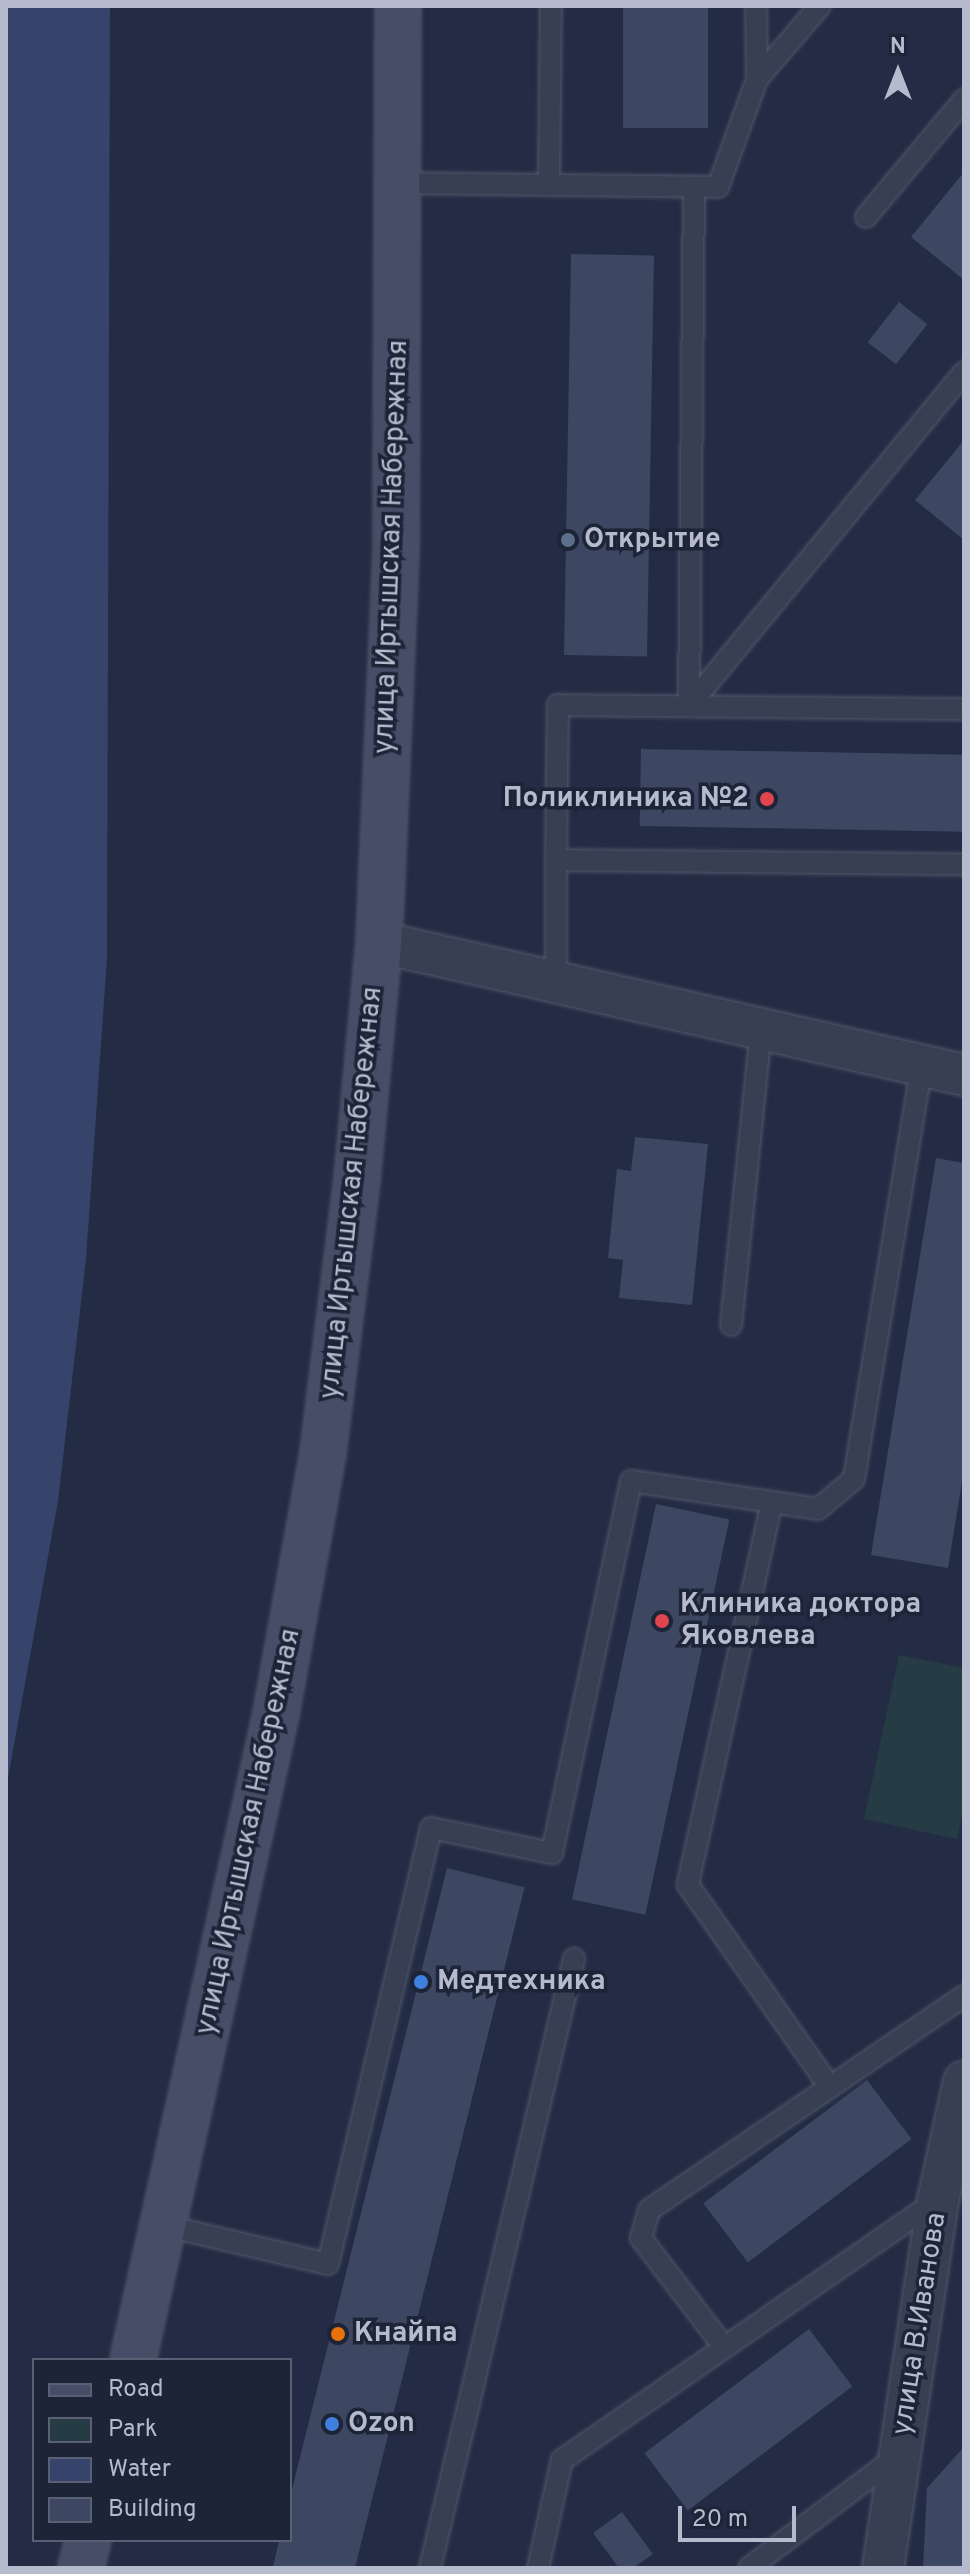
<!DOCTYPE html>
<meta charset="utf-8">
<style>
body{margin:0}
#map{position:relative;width:970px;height:2574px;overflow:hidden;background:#232c44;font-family:Overpass,sans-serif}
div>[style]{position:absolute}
.green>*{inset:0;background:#263c45}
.water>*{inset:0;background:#36446c}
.building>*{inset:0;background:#3d4761;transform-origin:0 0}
.roads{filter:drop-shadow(0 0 2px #50576a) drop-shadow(0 0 2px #50576a)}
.lane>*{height:20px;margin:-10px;padding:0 10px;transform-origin:10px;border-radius:10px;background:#383f53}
.street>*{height:40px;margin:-20px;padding:0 20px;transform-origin:20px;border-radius:20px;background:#383f53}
.secondary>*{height:44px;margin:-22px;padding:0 22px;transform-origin:22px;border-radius:22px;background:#464d66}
.dots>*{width:22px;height:22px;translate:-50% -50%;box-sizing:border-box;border:4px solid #1d2438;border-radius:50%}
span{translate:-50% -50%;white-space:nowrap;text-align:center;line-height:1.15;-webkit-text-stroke:7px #1d2438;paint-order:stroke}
.poi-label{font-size:28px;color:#b5bbcd;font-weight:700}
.left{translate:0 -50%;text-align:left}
.right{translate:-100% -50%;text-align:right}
.street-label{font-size:28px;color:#b5bbcd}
.frame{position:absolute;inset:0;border:8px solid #b5bbcd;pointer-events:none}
.legend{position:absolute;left:32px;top:2358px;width:260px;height:184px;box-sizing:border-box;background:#1d2438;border:2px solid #5a6074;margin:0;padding:10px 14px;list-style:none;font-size:24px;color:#b5bbcd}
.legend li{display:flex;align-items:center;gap:16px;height:40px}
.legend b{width:40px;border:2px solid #5a6074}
.north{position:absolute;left:858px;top:32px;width:80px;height:80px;-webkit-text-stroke:6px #1d2438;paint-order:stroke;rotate:0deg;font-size:22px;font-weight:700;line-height:32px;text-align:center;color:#b5bbcd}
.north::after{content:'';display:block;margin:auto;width:28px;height:36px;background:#b5bbcd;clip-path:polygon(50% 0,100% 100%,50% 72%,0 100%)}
.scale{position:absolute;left:678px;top:2506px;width:118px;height:36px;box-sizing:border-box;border:4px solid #b5bbcd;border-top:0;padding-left:10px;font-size:24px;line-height:28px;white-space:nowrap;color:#b5bbcd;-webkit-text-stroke:6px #1d2438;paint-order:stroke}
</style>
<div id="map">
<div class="green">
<div style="clip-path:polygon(899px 1655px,964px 1668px,964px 1804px,957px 1839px,864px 1819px)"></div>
</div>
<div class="water">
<div style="clip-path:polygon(6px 6px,110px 6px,107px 958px,86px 1259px,58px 1501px,6px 1789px)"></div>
</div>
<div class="building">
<div style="left:623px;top:6px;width:85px;height:122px"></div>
<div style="clip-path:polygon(964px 172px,964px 280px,911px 237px)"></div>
<div style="left:571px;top:254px;width:83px;height:401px;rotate:1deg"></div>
<div style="left:899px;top:302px;width:36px;height:51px;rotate:38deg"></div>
<div style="clip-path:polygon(964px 440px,964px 540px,915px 500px)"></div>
<div style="left:641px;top:749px;width:323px;height:77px;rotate:1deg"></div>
<div style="clip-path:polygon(635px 1137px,708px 1144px,692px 1305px,619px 1298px,623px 1260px,608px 1258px,617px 1169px,631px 1171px)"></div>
<div style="clip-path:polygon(936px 1158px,964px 1163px,964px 1469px,948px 1568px,871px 1555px)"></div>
<div style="left:656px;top:1504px;width:75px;height:404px;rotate:12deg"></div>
<div style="left:447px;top:1868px;width:80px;height:719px;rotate:14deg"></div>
<div style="left:867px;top:2080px;width:74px;height:205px;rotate:53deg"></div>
<div style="left:809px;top:2329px;width:72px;height:206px;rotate:53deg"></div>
<div style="clip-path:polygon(964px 2447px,964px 2568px,923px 2568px,927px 2488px)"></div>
<div style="clip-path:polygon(622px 2512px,653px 2554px,633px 2568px,619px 2568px,593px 2533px)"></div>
</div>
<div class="roads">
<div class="lane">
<div style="left:756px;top:6px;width:73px;rotate:89.2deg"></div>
<div style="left:399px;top:183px;width:319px;rotate:0.7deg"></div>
<div style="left:718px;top:187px;width:115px;rotate:-70.1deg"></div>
<div style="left:757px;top:79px;width:96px;rotate:-49.2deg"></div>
<div style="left:549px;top:185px;width:179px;rotate:-89.4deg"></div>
<div style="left:866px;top:217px;width:153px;rotate:-50.1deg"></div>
<div style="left:689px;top:706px;width:519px;rotate:-89.45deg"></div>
<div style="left:689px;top:706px;width:433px;rotate:-50.5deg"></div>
<div style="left:556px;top:860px;width:155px;rotate:-89.3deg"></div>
<div style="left:558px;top:705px;width:406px;rotate:0.6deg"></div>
<div style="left:556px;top:982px;width:122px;rotate:-90deg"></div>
<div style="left:556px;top:860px;width:408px;rotate:0.6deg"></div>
<div style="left:731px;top:1325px;width:298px;rotate:-84.2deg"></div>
<div style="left:771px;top:1506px;width:388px;rotate:102.4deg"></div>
<div style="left:688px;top:1885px;width:242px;rotate:54.9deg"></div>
<div style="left:167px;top:2226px;width:165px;rotate:13.3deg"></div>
<div style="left:328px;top:2264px;width:448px;rotate:-76.7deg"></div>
<div style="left:431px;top:1828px;width:124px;rotate:11.7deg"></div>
<div style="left:552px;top:1853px;width:380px;rotate:-78deg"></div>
<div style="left:631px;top:1481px;width:189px;rotate:8.5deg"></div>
<div style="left:818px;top:1509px;width:47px;rotate:-39.8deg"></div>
<div style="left:854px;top:1479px;width:420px;rotate:-80.7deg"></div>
<div style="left:724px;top:2347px;width:137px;rotate:-127.3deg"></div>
<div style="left:641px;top:2238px;width:29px;rotate:-74deg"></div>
<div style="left:649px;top:2210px;width:381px;rotate:-34.2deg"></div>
<div style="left:430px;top:2568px;width:626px;rotate:-76.7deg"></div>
<div style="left:538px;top:2568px;width:111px;rotate:-77.5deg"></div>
<div style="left:562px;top:2460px;width:457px;rotate:-34.7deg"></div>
<div style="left:749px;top:2568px;width:188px;rotate:-37deg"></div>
</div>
<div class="street">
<div style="left:379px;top:942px;width:600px;rotate:12.81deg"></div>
<div style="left:883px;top:2568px;width:372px;rotate:-81.5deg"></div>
<div style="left:938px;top:2200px;width:121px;rotate:-77.6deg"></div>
</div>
<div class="secondary">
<div style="left:133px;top:2360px;width:662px;rotate:-77.52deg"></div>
<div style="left:276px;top:1714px;width:265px;rotate:-79.8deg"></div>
<div style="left:323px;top:1453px;width:275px;rotate:-82.9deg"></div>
<div style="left:357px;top:1180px;width:239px;rotate:-84.7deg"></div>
<div style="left:379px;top:942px;width:385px;rotate:-87.5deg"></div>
<div style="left:396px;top:557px;width:551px;rotate:-89.79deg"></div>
<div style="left:81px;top:2568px;width:29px;rotate:-76deg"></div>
</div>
</div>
<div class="dots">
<div style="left:568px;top:540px;background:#5c6f8a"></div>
<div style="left:767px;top:799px;background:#e0444e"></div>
<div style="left:662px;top:1621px;background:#e0444e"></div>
<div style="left:421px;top:1982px;background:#3f7fe0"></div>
<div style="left:338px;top:2334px;background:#e8710a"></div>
<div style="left:332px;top:2424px;background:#3f7fe0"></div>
</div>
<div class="poi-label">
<span class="left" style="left:584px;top:540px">Открытие</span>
<span class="right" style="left:749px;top:799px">Поликлиника №2</span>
<span class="left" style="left:680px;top:1621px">Клиника доктора<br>Яковлева</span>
<span class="left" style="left:437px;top:1982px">Медтехника</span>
<span class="left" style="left:354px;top:2334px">Кнайпа</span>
<span class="left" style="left:348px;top:2424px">Ozon</span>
</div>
<div class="street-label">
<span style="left:392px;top:547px;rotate:-88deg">улица Иртышская Набережная</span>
<span style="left:352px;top:1193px;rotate:-84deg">улица Иртышская Набережная</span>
<span style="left:249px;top:1832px;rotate:-78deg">улица Иртышская Набережная</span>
<span style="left:920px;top:2324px;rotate:-81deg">улица В.Иванова</span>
</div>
<div class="frame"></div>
<ul class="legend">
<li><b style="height:10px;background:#464d66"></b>Road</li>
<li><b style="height:22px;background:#263c45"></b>Park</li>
<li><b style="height:22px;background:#36446c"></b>Water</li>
<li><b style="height:22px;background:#3d4761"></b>Building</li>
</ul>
<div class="north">N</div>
<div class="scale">20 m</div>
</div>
